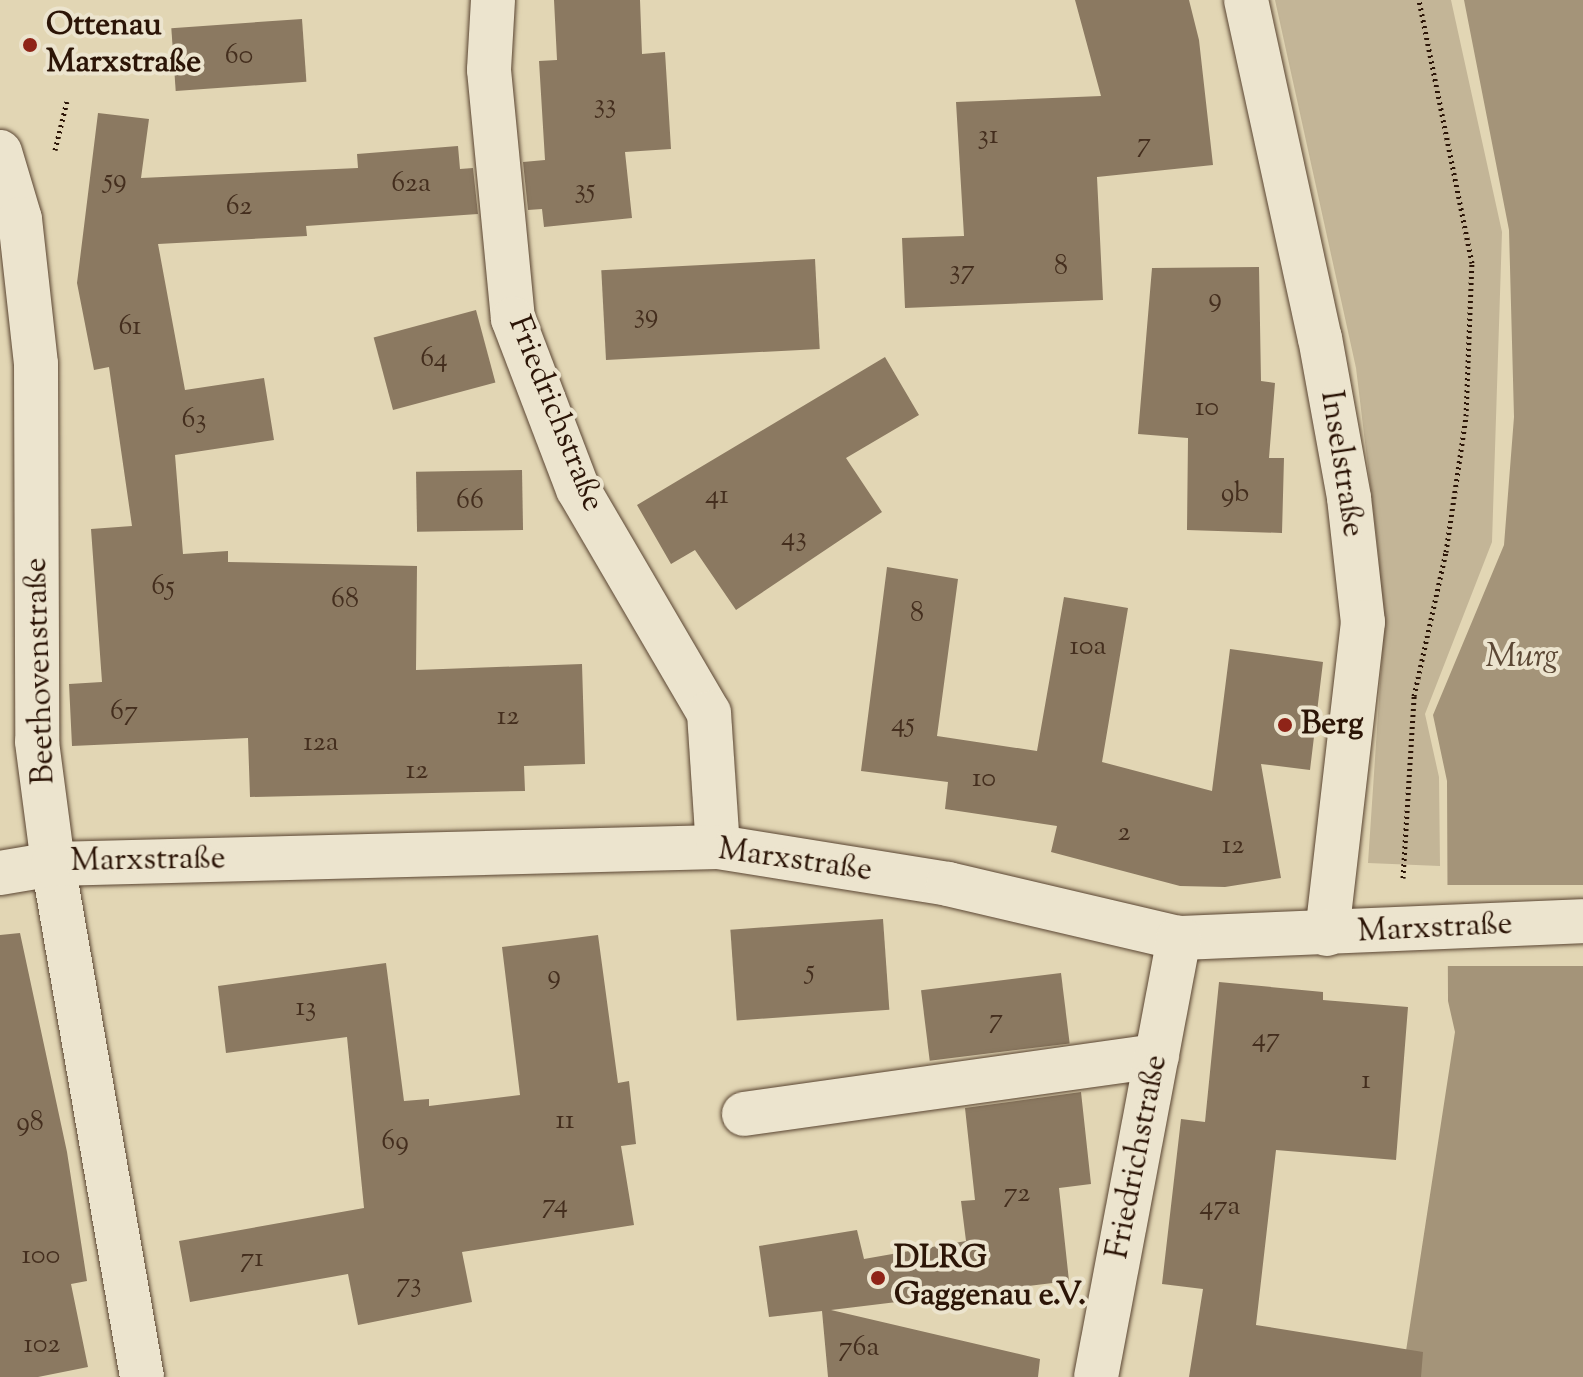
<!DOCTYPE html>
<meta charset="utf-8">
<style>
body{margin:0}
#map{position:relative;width:1583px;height:1377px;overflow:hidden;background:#e2d6b4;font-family:"Sorts Mill Goudy",serif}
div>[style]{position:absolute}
.green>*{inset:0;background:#c3b597}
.water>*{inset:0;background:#a49479}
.pier>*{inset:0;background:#e2d6b4;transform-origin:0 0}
.building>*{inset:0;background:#8b7961;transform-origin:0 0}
.path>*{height:5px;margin-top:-2.5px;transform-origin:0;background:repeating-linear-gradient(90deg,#2c1507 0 2px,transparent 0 6px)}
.roads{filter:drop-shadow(0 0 2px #5a4532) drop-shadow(0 0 2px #5a4532)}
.minor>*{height:44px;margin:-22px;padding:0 22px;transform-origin:22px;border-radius:22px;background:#ece4ce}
.dots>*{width:22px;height:22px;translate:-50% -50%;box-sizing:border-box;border:4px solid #ece4ce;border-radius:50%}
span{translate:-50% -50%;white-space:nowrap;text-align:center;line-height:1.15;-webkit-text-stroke:8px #ece4ce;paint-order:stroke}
.number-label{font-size:28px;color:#442e1e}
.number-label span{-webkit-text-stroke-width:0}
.poi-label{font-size:32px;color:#2c1507;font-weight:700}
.left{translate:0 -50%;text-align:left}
.street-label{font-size:32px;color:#2c1507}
.water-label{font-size:34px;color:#5c4835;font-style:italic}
</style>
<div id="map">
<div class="green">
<div style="clip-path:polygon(1275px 0,1451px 0,1502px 232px,1492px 542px,1425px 714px,1439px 777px,1440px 866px,1368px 863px,1383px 639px,1379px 558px,1356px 368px)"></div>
</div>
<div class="water">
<div style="clip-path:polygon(1464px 0,1583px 0,1583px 1377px,1402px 1377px,1455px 1032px,1448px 1001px,1447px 781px,1433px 715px,1504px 545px,1514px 417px,1509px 230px)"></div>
</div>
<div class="pier">
<div style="left:1583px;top:885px;width:81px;height:139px;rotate:90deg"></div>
</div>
<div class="building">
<div style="clip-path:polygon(554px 0,640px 0,642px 54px,665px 52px,671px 149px,625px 152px,632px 218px,544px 227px,542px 209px,528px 210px,523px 162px,545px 160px,539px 61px,557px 60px)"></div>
<div style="clip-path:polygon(1075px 0,1189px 0,1199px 40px,1213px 165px,1097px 177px,1103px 300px,905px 308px,902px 238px,964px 236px,956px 102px,1101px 96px)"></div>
<div style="left:302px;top:19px;width:63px;height:131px;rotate:86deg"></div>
<div style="clip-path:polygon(98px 113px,149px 119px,141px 178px,358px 168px,357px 154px,458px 146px,460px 169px,473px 168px,478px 214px,306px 226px,307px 236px,158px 244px,185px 390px,264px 378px,274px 440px,175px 455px,183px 554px,228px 551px,228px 562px,417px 566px,416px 670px,582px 664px,585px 764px,524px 766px,525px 791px,250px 797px,248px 738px,72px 746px,69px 684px,102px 682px,91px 529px,132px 526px,109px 367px,94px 370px,77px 283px)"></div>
<div style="left:815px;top:259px;width:90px;height:214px;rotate:87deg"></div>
<div style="clip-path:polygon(1259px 267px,1261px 381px,1275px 383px,1269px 458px,1284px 458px,1282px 533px,1187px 530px,1188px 438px,1138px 434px,1152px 268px)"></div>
<div style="left:476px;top:310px;width:75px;height:106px;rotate:75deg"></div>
<div style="clip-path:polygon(885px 357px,919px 415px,846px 458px,882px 512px,736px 610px,695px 550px,671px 564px,637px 505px)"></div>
<div style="left:522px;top:470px;width:60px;height:106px;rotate:89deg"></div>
<div style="clip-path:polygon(887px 567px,958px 579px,937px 736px,1037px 751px,1064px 597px,1128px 608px,1102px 762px,1212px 791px,1230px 649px,1323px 662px,1310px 770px,1261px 764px,1281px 878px,1225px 887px,1180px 886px,1051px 852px,1057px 826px,945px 809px,948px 782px,861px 771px)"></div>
<div style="left:883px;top:919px;width:91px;height:153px;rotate:86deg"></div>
<div style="clip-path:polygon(20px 933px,67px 1152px,87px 1281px,71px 1284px,88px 1367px,38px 1377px,0 1377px,0 935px)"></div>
<div style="clip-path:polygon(598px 935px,618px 1083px,629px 1081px,636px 1144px,621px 1146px,634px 1225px,462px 1252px,472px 1302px,358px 1325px,348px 1274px,190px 1302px,179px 1241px,364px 1208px,347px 1037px,226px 1053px,218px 986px,386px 963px,404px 1101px,429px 1099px,429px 1106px,520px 1095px,502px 947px)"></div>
<div style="left:1061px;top:973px;width:71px;height:141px;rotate:83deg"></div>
<div style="clip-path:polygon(1219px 982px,1323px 992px,1323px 1000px,1408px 1007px,1396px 1160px,1276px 1150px,1256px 1325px,1423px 1352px,1421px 1377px,1189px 1377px,1203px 1289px,1162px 1284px,1181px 1119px,1205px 1122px)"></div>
<div style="clip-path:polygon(1081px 1092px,1091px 1184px,1059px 1188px,1069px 1281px,831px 1310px,1040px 1359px,1038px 1377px,828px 1377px,822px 1311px,769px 1317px,759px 1246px,857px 1230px,864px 1259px,966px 1241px,961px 1201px,975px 1200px,965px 1108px)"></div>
</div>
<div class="path">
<div style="left:55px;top:150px;width:50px;rotate:-76.2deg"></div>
<div style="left:1403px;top:878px;width:182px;rotate:-86.5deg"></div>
<div style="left:1414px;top:696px;width:148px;rotate:-77.5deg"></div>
<div style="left:1446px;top:552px;width:137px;rotate:-81.6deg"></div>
<div style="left:1466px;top:416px;width:153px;rotate:-87.8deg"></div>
<div style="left:1472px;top:263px;width:268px;rotate:-101.4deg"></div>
</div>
<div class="roads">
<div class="minor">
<div style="left:493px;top:0;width:70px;rotate:93.3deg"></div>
<div style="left:489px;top:70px;width:250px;rotate:84.5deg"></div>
<div style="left:513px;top:319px;width:182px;rotate:69.1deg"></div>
<div style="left:578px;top:489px;width:259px;rotate:59.7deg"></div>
<div style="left:709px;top:713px;width:134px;rotate:86.2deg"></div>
<div style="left:1246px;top:0;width:346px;rotate:77.7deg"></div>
<div style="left:1320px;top:338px;width:163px;rotate:79.7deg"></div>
<div style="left:1349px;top:498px;width:125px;rotate:83.6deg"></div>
<div style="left:1363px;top:622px;width:314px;rotate:96.6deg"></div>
<div style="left:0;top:152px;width:70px;rotate:73.4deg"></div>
<div style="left:20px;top:219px;width:146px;rotate:83.7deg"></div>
<div style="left:36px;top:364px;width:378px;rotate:89.8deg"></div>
<div style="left:37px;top:742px;width:123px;rotate:82.5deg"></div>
<div style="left:53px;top:864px;width:521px;rotate:80.16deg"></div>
<div style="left:0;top:873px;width:54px;rotate:-9.6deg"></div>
<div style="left:53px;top:864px;width:665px;rotate:-1.46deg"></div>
<div style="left:718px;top:847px;width:233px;rotate:9.1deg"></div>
<div style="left:948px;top:884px;width:237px;rotate:13.2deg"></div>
<div style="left:1179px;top:938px;width:404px;rotate:-2.4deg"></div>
<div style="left:744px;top:1114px;width:417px;rotate:-8deg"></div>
<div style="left:1096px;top:1377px;width:447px;rotate:-79.3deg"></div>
</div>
</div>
<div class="dots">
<div style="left:30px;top:45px;background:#8f2418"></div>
<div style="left:1285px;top:725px;background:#8f2418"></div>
<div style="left:878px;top:1278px;background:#8f2418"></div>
</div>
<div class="number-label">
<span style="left:239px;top:56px">60</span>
<span style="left:605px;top:105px">33</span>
<span style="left:988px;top:136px">31</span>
<span style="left:1144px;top:144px">7</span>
<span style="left:115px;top:180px">59</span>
<span style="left:411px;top:184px">62a</span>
<span style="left:585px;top:190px">35</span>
<span style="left:239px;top:207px">62</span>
<span style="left:1061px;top:267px">8</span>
<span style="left:962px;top:271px">37</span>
<span style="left:1215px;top:299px">9</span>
<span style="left:646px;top:315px">39</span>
<span style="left:130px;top:327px">61</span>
<span style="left:434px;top:359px">64</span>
<span style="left:1207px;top:408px">10</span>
<span style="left:194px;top:420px">63</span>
<span style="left:1235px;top:494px">9b</span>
<span style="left:717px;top:496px">41</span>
<span style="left:470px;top:501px">66</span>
<span style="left:794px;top:538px">43</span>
<span style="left:163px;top:587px">65</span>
<span style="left:345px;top:600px">68</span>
<span style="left:917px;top:614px">8</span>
<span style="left:1088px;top:647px">10a</span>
<span style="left:124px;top:712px">67</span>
<span style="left:508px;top:717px">12</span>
<span style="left:903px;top:724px">45</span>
<span style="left:321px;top:743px">12a</span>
<span style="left:417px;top:771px">12</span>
<span style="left:984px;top:779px">10</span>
<span style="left:1124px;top:833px">2</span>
<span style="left:1233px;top:846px">12</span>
<span style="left:810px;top:971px">5</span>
<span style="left:554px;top:976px">9</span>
<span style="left:306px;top:1008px">13</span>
<span style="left:996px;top:1020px">7</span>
<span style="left:1266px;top:1039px">47</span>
<span style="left:1366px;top:1081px">1</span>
<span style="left:565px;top:1121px">11</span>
<span style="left:30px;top:1123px">98</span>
<span style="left:395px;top:1142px">69</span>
<span style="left:1017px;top:1194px">72</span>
<span style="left:555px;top:1205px">74</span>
<span style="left:1220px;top:1207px">47a</span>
<span style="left:41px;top:1256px">100</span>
<span style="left:252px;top:1259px">71</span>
<span style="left:409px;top:1284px">73</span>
<span style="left:42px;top:1345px">102</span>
<span style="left:859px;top:1348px">76a</span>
</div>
<div class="poi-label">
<span class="left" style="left:46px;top:45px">Ottenau<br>Marxstraße</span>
<span class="left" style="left:1301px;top:725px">Berg</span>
<span class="left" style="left:894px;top:1278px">DLRG<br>Gaggenau e.V.</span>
</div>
<div class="street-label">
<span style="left:555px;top:414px;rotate:68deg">Friedrichstraße</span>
<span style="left:1341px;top:464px;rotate:81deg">Inselstraße</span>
<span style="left:41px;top:671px;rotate:-92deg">Beethovenstraße</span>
<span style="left:148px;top:861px;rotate:-1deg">Marxstraße</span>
<span style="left:795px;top:861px;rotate:8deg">Marxstraße</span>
<span style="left:1435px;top:929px;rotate:-3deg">Marxstraße</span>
<span style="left:1138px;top:1157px;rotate:-79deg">Friedrichstraße</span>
</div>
<div class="water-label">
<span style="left:1522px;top:658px">Murg</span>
</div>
</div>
